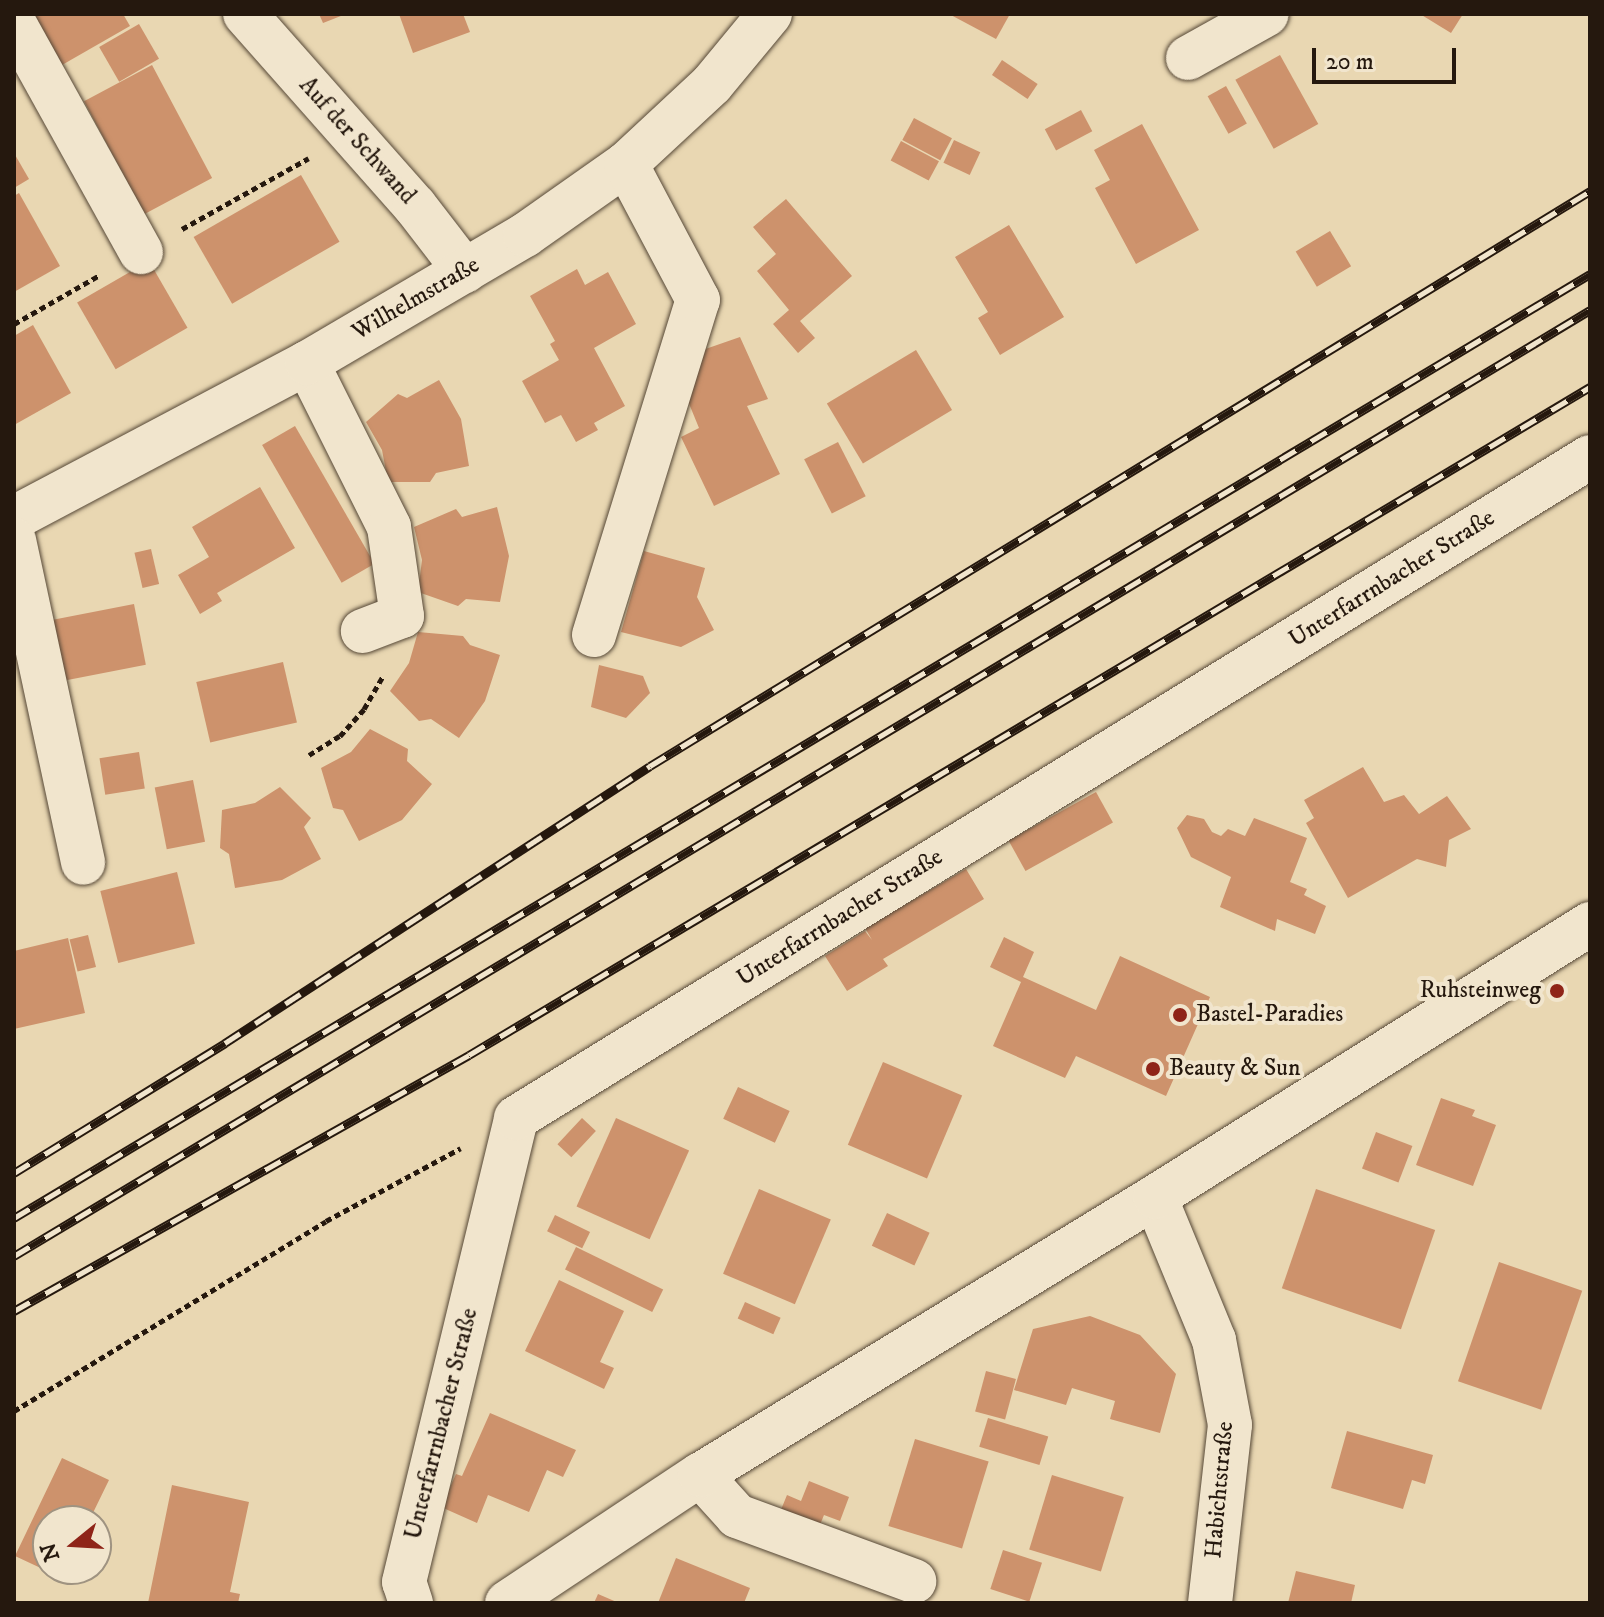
<!DOCTYPE html>
<meta charset="utf-8">
<style>
body{margin:0}
#map{position:relative;width:1604px;height:1617px;overflow:hidden;background:#e9d7b2;font-family:"IM FELL DW Pica",serif}
div>[style]{position:absolute}
.building>*{inset:0;background:#cd926c;transform-origin:0 0}
.path>*{height:5px;margin-top:-2.5px;transform-origin:0;background:repeating-linear-gradient(90deg,#25180e 0 6px,transparent 0 10px)}
.roads{filter:drop-shadow(0 0 2px #564837) drop-shadow(0 0 2px #564837)}
.minor>*{height:44px;margin:-22px;padding:0 22px;transform-origin:22px;border-radius:22px;background:#f1e5cd}
.rail>*{height:9px;margin-top:-4.5px;transform-origin:0;background:repeating-linear-gradient(90deg,#f1e5cd 0 18px,#25180e 0 36px);box-sizing:border-box;border-block:2px solid #25180e}
.dots>*{width:22px;height:22px;translate:-50% -50%;box-sizing:border-box;border:4px solid #f1e5cd;border-radius:50%}
span{translate:-50% -50%;white-space:nowrap;text-align:center;line-height:1.15;-webkit-text-stroke:8px #f1e5cd;paint-order:stroke}
.street-label{font-size:24px;color:#25180e}
.poi-label{font-size:24px;color:#25180e}
.right{translate:-100% -50%;text-align:right}
.left{translate:0 -50%;text-align:left}
.frame{position:absolute;inset:0;border:16px solid #25180e;pointer-events:none}
.north{position:absolute;left:32px;top:1505px;width:80px;height:80px;box-sizing:border-box;background:#f1e5cd;border:2px solid #9f9381;border-radius:50%;rotate:252deg;font-size:22px;font-weight:700;line-height:32px;text-align:center;color:#25180e}
.north::after{content:'';display:block;margin:auto;width:28px;height:36px;background:#8f2418;clip-path:polygon(50% 0,100% 100%,50% 72%,0 100%)}
.scale{position:absolute;left:1312px;top:48px;width:144px;height:36px;box-sizing:border-box;border:4px solid #25180e;border-top:0;padding-left:10px;font-size:24px;line-height:28px;white-space:nowrap;color:#25180e;-webkit-text-stroke:6px #f1e5cd;paint-order:stroke}
</style>
<div id="map">
<div class="building">
<div style="clip-path:polygon(34px 14px,123px 14px,130px 26px,62px 65px)"></div>
<div style="clip-path:polygon(319px 14px,346px 14px,323px 23px)"></div>
<div style="clip-path:polygon(399px 14px,463px 14px,470px 32px,413px 53px)"></div>
<div style="clip-path:polygon(949px 14px,1010px 14px,996px 39px)"></div>
<div style="clip-path:polygon(1420px 14px,1463px 14px,1451px 33px)"></div>
<div style="left:139px;top:24px;width:40px;height:46px;rotate:60deg"></div>
<div style="left:1280px;top:55px;width:79px;height:51px;rotate:61deg"></div>
<div style="left:1002px;top:60px;width:43px;height:18px;rotate:34deg"></div>
<div style="left:152px;top:65px;width:128px;height:77px;rotate:62deg"></div>
<div style="left:1226px;top:86px;width:43px;height:21px;rotate:61deg"></div>
<div style="left:1081px;top:110px;width:24px;height:41px;rotate:62deg"></div>
<div style="left:914px;top:118px;width:43px;height:25px;rotate:28deg"></div>
<div style="clip-path:polygon(1142px 124px,1199px 230px,1136px 264px,1095px 188px,1110px 180px,1094px 150px)"></div>
<div style="left:954px;top:140px;width:29px;height:25px;rotate:25deg"></div>
<div style="left:901px;top:141px;width:43px;height:22px;rotate:28deg"></div>
<div style="clip-path:polygon(14px 153px,29px 179px,14px 188px)"></div>
<div style="left:301px;top:175px;width:77px;height:124px;rotate:60deg"></div>
<div style="clip-path:polygon(19px 193px,60px 266px,14px 292px,14px 196px)"></div>
<div style="clip-path:polygon(786px 199px,852px 276px,800px 321px,815px 338px,798px 353px,773px 324px,789px 310px,757px 271px,776px 254px,753px 227px)"></div>
<div style="clip-path:polygon(1009px 225px,1064px 317px,1000px 355px,978px 318px,988px 312px,955px 257px)"></div>
<div style="left:1330px;top:231px;width:41px;height:40px;rotate:59deg"></div>
<div style="left:149px;top:261px;width:77px;height:83px;rotate:60deg"></div>
<div style="clip-path:polygon(577px 269px,585px 285px,608px 272px,636px 324px,594px 348px,625px 406px,594px 423px,598px 430px,576px 442px,561px 415px,545px 423px,522px 381px,559px 360px,550px 344px,555px 341px,530px 296px)"></div>
<div style="clip-path:polygon(33px 325px,71px 393px,14px 425px,14px 336px)"></div>
<div style="clip-path:polygon(740px 337px,768px 399px,747px 406px,780px 474px,714px 506px,681px 437px,699px 428px,683px 389px,694px 353px)"></div>
<div style="left:916px;top:350px;width:70px;height:104px;rotate:59deg"></div>
<div style="clip-path:polygon(439px 380px,461px 419px,469px 466px,436px 473px,430px 482px,388px 482px,382px 450px,366px 422px,398px 394px,407px 398px)"></div>
<div style="left:295px;top:426px;width:159px;height:38px;rotate:60deg"></div>
<div style="left:838px;top:442px;width:61px;height:38px;rotate:63deg"></div>
<div style="clip-path:polygon(260px 487px,295px 548px,217px 593px,222px 601px,200px 614px,178px 575px,209px 557px,192px 527px)"></div>
<div style="clip-path:polygon(497px 507px,509px 556px,500px 602px,466px 599px,458px 606px,418px 592px,422px 560px,414px 527px,456px 509px,462px 517px)"></div>
<div style="left:151px;top:549px;width:36px;height:17px;rotate:77deg"></div>
<div style="clip-path:polygon(644px 551px,705px 568px,697px 597px,714px 630px,681px 647px,621px 632px)"></div>
<div style="left:134px;top:604px;width:62px;height:85px;rotate:79deg"></div>
<div style="clip-path:polygon(418px 632px,463px 636px,470px 645px,500px 655px,485px 701px,459px 738px,431px 719px,419px 721px,390px 691px,409px 663px)"></div>
<div style="left:283px;top:662px;width:62px;height:89px;rotate:77deg"></div>
<div style="clip-path:polygon(599px 665px,643px 676px,650px 693px,626px 718px,591px 707px)"></div>
<div style="clip-path:polygon(370px 729px,408px 749px,407px 761px,432px 784px,402px 820px,359px 841px,343px 810px,333px 808px,321px 768px,351px 752px)"></div>
<div style="left:139px;top:752px;width:37px;height:40px;rotate:81deg"></div>
<div style="clip-path:polygon(1363px 767px,1384px 802px,1404px 795px,1419px 814px,1447px 796px,1471px 829px,1449px 840px,1446px 867px,1417px 859px,1348px 898px,1306px 823px,1314px 818px,1304px 800px)"></div>
<div style="left:193px;top:780px;width:63px;height:39px;rotate:79deg"></div>
<div style="clip-path:polygon(280px 787px,311px 818px,304px 827px,321px 859px,282px 880px,235px 888px,229px 854px,220px 848px,222px 810px,255px 803px)"></div>
<div style="left:1096px;top:792px;width:35px;height:100px;rotate:61deg"></div>
<div style="clip-path:polygon(1187px 815px,1204px 819px,1212px 832px,1221px 836px,1228px 829px,1245px 836px,1254px 818px,1307px 838px,1290px 882px,1307px 889px,1304px 895px,1326px 906px,1315px 934px,1277px 919px,1275px 931px,1220px 907px,1231px 877px,1191px 857px,1177px 828px)"></div>
<div style="clip-path:polygon(966px 869px,984px 899px,883px 959px,888px 966px,847px 991px,825px 956px,865px 931px,872px 940px,865px 928px)"></div>
<div style="left:177px;top:872px;width:74px;height:79px;rotate:76deg"></div>
<div style="left:88px;top:935px;width:33px;height:19px;rotate:76deg"></div>
<div style="clip-path:polygon(1004px 937px,1034px 952px,1023px 977px,1096px 1010px,1120px 956px,1210px 997px,1166px 1096px,1076px 1056px,1065px 1078px,993px 1046px,1021px 982px,990px 967px)"></div>
<div style="clip-path:polygon(68px 938px,85px 1013px,14px 1029px,14px 951px)"></div>
<div style="left:883px;top:1062px;width:86px;height:90px;rotate:23deg"></div>
<div style="left:738px;top:1087px;width:57px;height:35px;rotate:25deg"></div>
<div style="clip-path:polygon(1441px 1098px,1475px 1110px,1472px 1116px,1496px 1125px,1473px 1186px,1416px 1165px)"></div>
<div style="left:582px;top:1118px;width:19px;height:36px;rotate:43deg"></div>
<div style="left:616px;top:1118px;width:80px;height:97px;rotate:24deg"></div>
<div style="left:1376px;top:1132px;width:39px;height:39px;rotate:21deg"></div>
<div style="left:759px;top:1189px;width:78px;height:92px;rotate:23deg"></div>
<div style="left:1316px;top:1189px;width:126px;height:105px;rotate:19deg"></div>
<div style="left:887px;top:1213px;width:47px;height:36px;rotate:25deg"></div>
<div style="left:555px;top:1215px;width:39px;height:18px;rotate:26deg"></div>
<div style="left:576px;top:1247px;width:97px;height:25px;rotate:26deg"></div>
<div style="left:1499px;top:1262px;width:88px;height:126px;rotate:19deg"></div>
<div style="clip-path:polygon(559px 1280px,624px 1311px,600px 1362px,614px 1368px,604px 1389px,525px 1351px)"></div>
<div style="left:745px;top:1302px;width:39px;height:18px;rotate:24deg"></div>
<div style="clip-path:polygon(1090px 1316px,1140px 1335px,1176px 1374px,1160px 1433px,1110px 1419px,1115px 1401px,1072px 1388px,1066px 1405px,1014px 1390px,1033px 1329px)"></div>
<div style="left:986px;top:1371px;width:31px;height:42px;rotate:15deg"></div>
<div style="clip-path:polygon(490px 1413px,576px 1450px,563px 1477px,547px 1470px,529px 1512px,488px 1495px,477px 1523px,441px 1507px,456px 1474px,462px 1476px)"></div>
<div style="left:988px;top:1418px;width:63px;height:30px;rotate:17deg"></div>
<div style="clip-path:polygon(1347px 1431px,1433px 1455px,1425px 1484px,1412px 1480px,1403px 1509px,1331px 1488px)"></div>
<div style="left:915px;top:1439px;width:77px;height:91px;rotate:17deg"></div>
<div style="clip-path:polygon(62px 1458px,109px 1480px,89px 1521px,48px 1521px,48px 1569px,66px 1569px,62px 1578px,15px 1556px)"></div>
<div style="left:1052px;top:1475px;width:75px;height:78px;rotate:17deg"></div>
<div style="clip-path:polygon(809px 1481px,849px 1497px,840px 1521px,824px 1515px,817px 1532px,778px 1517px,787px 1495px,801px 1501px)"></div>
<div style="clip-path:polygon(172px 1485px,249px 1502px,230px 1592px,240px 1594px,238px 1603px,148px 1603px)"></div>
<div style="left:1003px;top:1550px;width:41px;height:41px;rotate:18deg"></div>
<div style="clip-path:polygon(676px 1558px,750px 1588px,744px 1603px,658px 1603px)"></div>
<div style="clip-path:polygon(1296px 1571px,1355px 1585px,1351px 1603px,1288px 1603px)"></div>
<div style="clip-path:polygon(598px 1594px,619px 1603px,594px 1603px)"></div>
</div>
<div class="path">
<div style="left:182px;top:229px;width:145px;rotate:-29.2deg"></div>
<div style="left:14px;top:324px;width:99px;rotate:-29.7deg"></div>
<div style="left:309px;top:755px;width:36px;rotate:-32deg"></div>
<div style="left:340px;top:736px;width:36px;rotate:-48deg"></div>
<div style="left:364px;top:709px;width:39px;rotate:-60deg"></div>
<div style="left:14px;top:1411px;width:365px;rotate:-31.3deg"></div>
<div style="left:326px;top:1221px;width:153px;rotate:-28.4deg"></div>
</div>
<div class="roads">
<div class="minor">
<div style="left:245px;top:14px;width:256px;rotate:48.5deg"></div>
<div style="left:415px;top:206px;width:82px;rotate:52.4deg"></div>
<div style="left:14px;top:23px;width:262px;rotate:61deg"></div>
<div style="left:1188px;top:58px;width:90px;rotate:-29.1deg"></div>
<div style="left:307px;top:363px;width:183px;rotate:63.4deg"></div>
<div style="left:389px;top:527px;width:90px;rotate:81.7deg"></div>
<div style="left:402px;top:616px;width:42px;rotate:159deg"></div>
<div style="left:14px;top:518px;width:331px;rotate:-27.9deg"></div>
<div style="left:307px;top:363px;width:253px;rotate:-30.4deg"></div>
<div style="left:525px;top:235px;width:123px;rotate:-35.1deg"></div>
<div style="left:626px;top:164px;width:117px;rotate:-42.9deg"></div>
<div style="left:712px;top:84px;width:91px;rotate:-50.4deg"></div>
<div style="left:14px;top:540px;width:330px;rotate:77.9deg"></div>
<div style="left:594px;top:635px;width:351px;rotate:-72.8deg"></div>
<div style="left:698px;top:300px;width:154px;rotate:-117.9deg"></div>
<div style="left:1155px;top:1197px;width:155px;rotate:67.6deg"></div>
<div style="left:1214px;top:1340px;width:86px;rotate:79.3deg"></div>
<div style="left:1230px;top:1425px;width:179px;rotate:96.4deg"></div>
<div style="left:700px;top:1475px;width:55px;rotate:47.9deg"></div>
<div style="left:737px;top:1516px;width:189px;rotate:20.2deg"></div>
<div style="left:411px;top:1603px;width:22px;rotate:-108deg"></div>
<div style="left:404px;top:1582px;width:477px;rotate:-76.4deg"></div>
<div style="left:516px;top:1118px;width:1261px;rotate:-31.61deg"></div>
<div style="left:507px;top:1603px;width:232px;rotate:-33.6deg"></div>
<div style="left:700px;top:1475px;width:533px;rotate:-31.42deg"></div>
<div style="left:1155px;top:1197px;width:514px;rotate:-32.11deg"></div>
</div>
</div>
<div class="rail">
<div style="left:14px;top:1173px;width:248px;rotate:-31.6deg"></div>
<div style="left:225px;top:1043px;width:507px;rotate:-33.09deg"></div>
<div style="left:650px;top:766px;width:1102px;rotate:-31.45deg"></div>
<div style="left:14px;top:1218px;width:1837px;rotate:-30.92deg"></div>
<div style="left:14px;top:1256px;width:1838px;rotate:-30.97deg"></div>
<div style="left:14px;top:1311px;width:522px;rotate:-29.36deg"></div>
<div style="left:469px;top:1055px;width:1305px;rotate:-30.79deg"></div>
</div>
<div class="dots">
<div style="left:1557px;top:991px;background:#8f2418"></div>
<div style="left:1180px;top:1015px;background:#8f2418"></div>
<div style="left:1153px;top:1069px;background:#8f2418"></div>
</div>
<div class="street-label">
<span style="left:357px;top:141px;rotate:48deg">Auf der Schwand</span>
<span style="left:416px;top:299px;rotate:-30deg">Wilhelmstraße</span>
<span style="left:1392px;top:579px;rotate:-32deg">Unterfarrnbacher Straße</span>
<span style="left:840px;top:918px;rotate:-32deg">Unterfarrnbacher Straße</span>
<span style="left:442px;top:1424px;rotate:-76deg">Unterfarrnbacher Straße</span>
<span style="left:1220px;top:1490px;rotate:-85deg">Habichtstraße</span>
</div>
<div class="poi-label">
<span class="right" style="left:1541px;top:991px">Ruhsteinweg</span>
<span class="left" style="left:1196px;top:1015px">Bastel-Paradies</span>
<span class="left" style="left:1169px;top:1069px">Beauty &amp; Sun</span>
</div>
<div class="frame"></div>
<div class="north">N</div>
<div class="scale">20 m</div>
</div>
